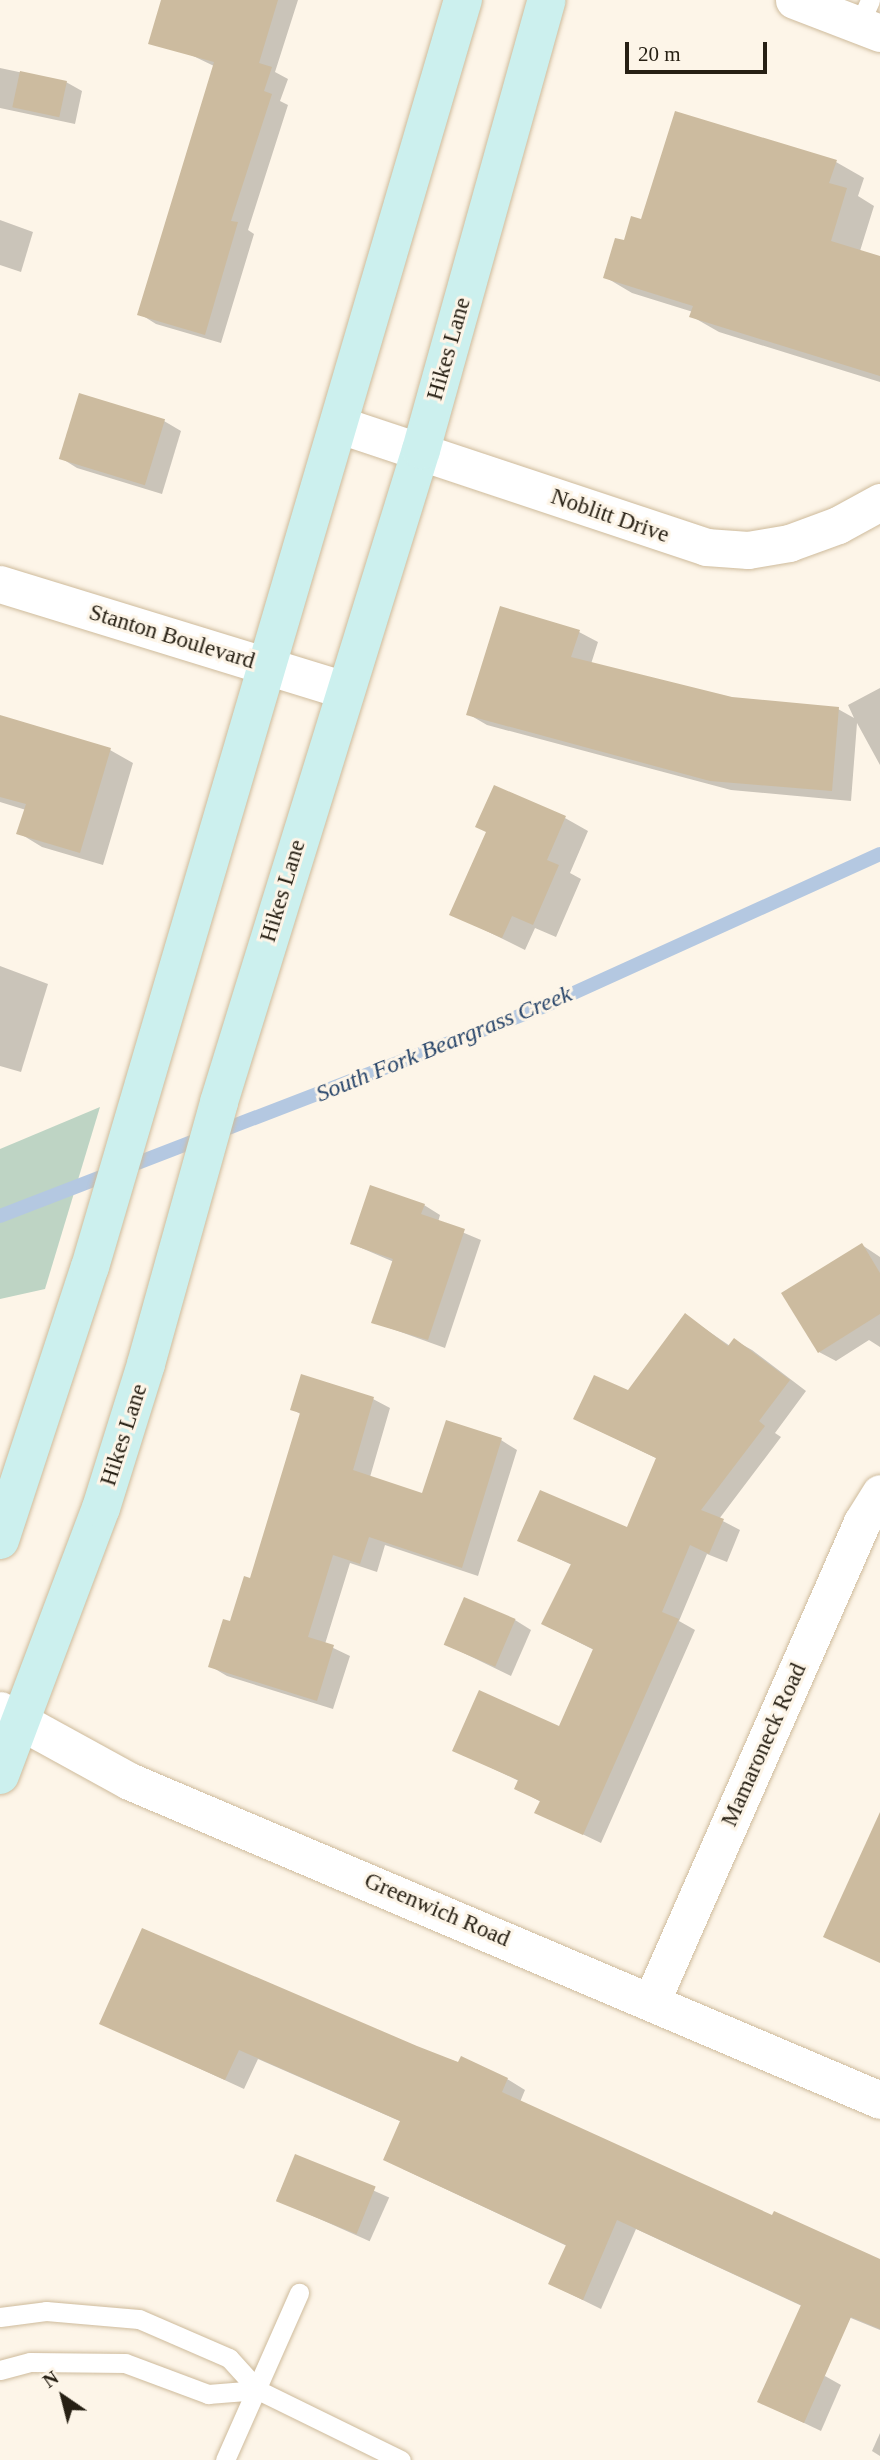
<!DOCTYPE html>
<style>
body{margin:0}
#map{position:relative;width:880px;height:2460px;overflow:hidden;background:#fdf5e8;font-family:Georgia,serif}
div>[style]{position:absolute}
.green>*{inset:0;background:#bed4c4}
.shadow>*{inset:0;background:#0003;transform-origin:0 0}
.stream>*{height:14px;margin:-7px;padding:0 7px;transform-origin:7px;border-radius:7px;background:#b4c8e1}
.building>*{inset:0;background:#ccbb9f;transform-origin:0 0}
.roads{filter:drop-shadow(0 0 2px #cebb9c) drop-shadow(0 0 2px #cebb9c)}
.lane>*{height:19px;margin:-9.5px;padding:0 9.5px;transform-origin:9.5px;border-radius:9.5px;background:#fff}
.street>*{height:37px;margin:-18.5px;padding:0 18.5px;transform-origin:18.5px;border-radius:18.5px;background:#fff}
.secondary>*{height:38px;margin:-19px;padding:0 19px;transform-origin:19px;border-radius:19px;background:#ccf0ee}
span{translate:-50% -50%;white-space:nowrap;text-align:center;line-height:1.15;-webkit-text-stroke:6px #fdf5e8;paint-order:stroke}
.street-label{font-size:23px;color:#272014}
.water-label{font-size:24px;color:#28456a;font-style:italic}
.north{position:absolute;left:28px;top:2362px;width:70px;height:70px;-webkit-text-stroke:5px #fdf5e8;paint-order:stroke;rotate:325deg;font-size:19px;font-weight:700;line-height:28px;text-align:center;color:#272014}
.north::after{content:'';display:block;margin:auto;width:24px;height:32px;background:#272014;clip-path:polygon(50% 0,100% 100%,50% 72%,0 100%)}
.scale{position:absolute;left:625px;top:42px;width:142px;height:32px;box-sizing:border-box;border:4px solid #272014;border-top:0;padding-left:9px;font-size:21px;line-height:24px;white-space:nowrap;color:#272014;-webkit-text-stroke:5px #fdf5e8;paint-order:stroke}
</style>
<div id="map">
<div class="green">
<div style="clip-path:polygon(100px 1107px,45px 1289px,0 1299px,0 1149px)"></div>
</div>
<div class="shadow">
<div style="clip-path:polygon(206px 0,298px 0,275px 72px,288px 79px,280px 101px,288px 105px,248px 230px,254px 234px,221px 343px,156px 324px,140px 314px,214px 66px,189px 54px)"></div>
<div style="clip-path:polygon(0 68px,66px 82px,82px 91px,75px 124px,0 108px)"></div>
<div style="clip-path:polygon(836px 162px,864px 178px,858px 196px,874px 206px,860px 251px,880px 258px,880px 382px,719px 332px,691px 316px,693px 312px,632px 293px,605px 277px,642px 221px)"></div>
<div style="clip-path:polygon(0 220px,33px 232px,21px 272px,0 265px)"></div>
<div style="clip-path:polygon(164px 421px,181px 431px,162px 494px,77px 468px,61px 458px)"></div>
<div style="clip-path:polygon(579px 632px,598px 642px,591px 664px,731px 699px,838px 709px,854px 718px,848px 705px,880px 688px,880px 765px,857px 723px,851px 801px,731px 790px,487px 725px,468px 714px)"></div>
<div style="clip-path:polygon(0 717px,110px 750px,133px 763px,103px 865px,42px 847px,19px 833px,26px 810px,0 802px)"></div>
<div style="clip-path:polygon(565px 818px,588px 831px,570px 873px,581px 879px,556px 937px,535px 928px,525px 950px,452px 914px)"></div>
<div style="clip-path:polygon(0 966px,48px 984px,21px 1072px,0 1066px)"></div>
<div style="clip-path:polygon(424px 1205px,440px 1215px,438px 1222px,481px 1240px,445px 1348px,373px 1322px,394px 1262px,352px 1244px)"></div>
<div style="clip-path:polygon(862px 1245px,880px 1257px,880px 1347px,869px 1340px,836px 1361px,819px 1352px)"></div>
<div style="clip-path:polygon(685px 1315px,730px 1346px,734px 1340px,752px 1350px,806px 1391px,775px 1433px,781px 1437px,719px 1519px,740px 1530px,727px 1562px,707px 1554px,679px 1621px,695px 1630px,601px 1843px,536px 1812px,541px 1802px,516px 1788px,519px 1781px,454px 1750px,560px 1728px,594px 1650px,543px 1624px,572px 1565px,519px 1540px,628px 1529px,658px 1459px,575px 1419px,629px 1393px)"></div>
<div style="clip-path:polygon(373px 1399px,390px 1408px,370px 1477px,424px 1496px,501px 1440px,517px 1450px,478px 1576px,385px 1545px,377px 1572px,350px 1563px,325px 1644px,350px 1656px,333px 1709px,227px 1676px,210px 1666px,251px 1580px,302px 1415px,292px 1409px)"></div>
<div style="clip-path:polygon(515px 1620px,531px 1630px,511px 1676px,445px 1644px)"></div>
<div style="clip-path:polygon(101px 2023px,416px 2048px,507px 2079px,525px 2090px,520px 2102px,773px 2218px,880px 2261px,880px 2330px,807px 2300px,804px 2307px,636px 2229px,601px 2309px,550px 2284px,567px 2246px,403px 2169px,402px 2122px,258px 2059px,244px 2089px)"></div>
<div style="left:296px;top:2156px;width:102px;height:48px;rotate:24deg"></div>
<div style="clip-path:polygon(825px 2376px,841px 2385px,821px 2431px,760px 2402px)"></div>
<div style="clip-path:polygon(880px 2433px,880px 2456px,872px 2451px)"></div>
</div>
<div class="stream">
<div style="left:0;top:1216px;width:584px;rotate:-21.07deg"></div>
<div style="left:545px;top:1006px;width:368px;rotate:-24.4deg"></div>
</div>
<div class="building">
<div style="clip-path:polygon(161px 0,278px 0,259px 63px,272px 67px,264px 91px,272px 94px,231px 221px,238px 222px,205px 335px,137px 315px,214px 62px,148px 44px)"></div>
<div style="left:20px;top:71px;width:48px;height:37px;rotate:12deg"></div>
<div style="clip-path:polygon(675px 111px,837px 160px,829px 183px,847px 188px,831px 241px,880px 256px,880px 376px,689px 317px,693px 306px,603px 278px,615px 238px,624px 240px,631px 216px,641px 219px)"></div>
<div style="left:79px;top:393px;width:90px;height:69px;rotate:17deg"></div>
<div style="clip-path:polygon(500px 606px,580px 630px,571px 657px,732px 697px,839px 707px,832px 791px,710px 781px,466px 715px)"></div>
<div style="clip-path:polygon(0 715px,111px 748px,80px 853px,16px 834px,26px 804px,0 797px)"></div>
<div style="clip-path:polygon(494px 785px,566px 816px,547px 860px,559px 865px,533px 925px,512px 916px,502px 938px,449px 915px,486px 832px,475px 827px)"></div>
<div style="clip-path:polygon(370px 1185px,425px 1204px,421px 1214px,465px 1229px,428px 1340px,371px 1323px,393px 1259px,350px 1244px)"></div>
<div style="clip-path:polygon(862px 1243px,880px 1273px,880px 1314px,818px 1353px,781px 1293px)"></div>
<div style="clip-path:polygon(685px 1313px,728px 1346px,734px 1338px,790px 1380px,759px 1421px,765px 1426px,701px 1510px,724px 1519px,709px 1554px,690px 1545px,662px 1612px,679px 1619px,583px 1835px,534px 1813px,540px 1801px,514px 1789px,518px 1780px,452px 1751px,479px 1690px,559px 1726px,593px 1649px,541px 1624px,571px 1564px,517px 1541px,540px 1490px,627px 1527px,656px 1458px,573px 1419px,594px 1375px,628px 1390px)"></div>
<div style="clip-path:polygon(301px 1374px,374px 1397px,353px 1470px,422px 1493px,446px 1420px,502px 1438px,462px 1568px,369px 1537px,360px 1564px,333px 1555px,308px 1637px,334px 1645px,317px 1701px,208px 1667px,223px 1619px,230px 1621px,244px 1576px,250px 1578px,300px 1413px,290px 1410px)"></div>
<div style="left:464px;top:1597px;width:56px;height:52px;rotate:23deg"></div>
<div style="clip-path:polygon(880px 1812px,880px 1963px,823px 1937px)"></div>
<div style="clip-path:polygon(142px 1928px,417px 2046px,458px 2062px,461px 2056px,508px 2078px,502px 2092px,772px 2215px,774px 2211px,880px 2259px,880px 2329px,851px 2317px,804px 2423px,757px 2402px,801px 2305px,617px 2220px,583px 2300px,548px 2284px,566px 2245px,383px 2160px,400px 2121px,239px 2050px,225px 2080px,99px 2024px)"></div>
<div style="left:295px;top:2154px;width:87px;height:51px;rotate:22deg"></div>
</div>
<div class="roads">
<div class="lane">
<div style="left:859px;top:25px;width:27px;rotate:-66deg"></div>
<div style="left:0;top:2317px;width:46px;rotate:-7.4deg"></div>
<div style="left:46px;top:2311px;width:93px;rotate:4.9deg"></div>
<div style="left:139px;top:2319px;width:98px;rotate:23.4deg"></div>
<div style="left:229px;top:2358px;width:43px;rotate:47.8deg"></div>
<div style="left:0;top:2370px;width:31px;rotate:-15deg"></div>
<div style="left:30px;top:2362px;width:95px;rotate:0.6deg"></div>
<div style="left:125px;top:2363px;width:89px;rotate:20.5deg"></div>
<div style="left:208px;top:2394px;width:50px;rotate:-4.6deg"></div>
<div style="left:258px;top:2390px;width:159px;rotate:26.1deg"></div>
<div style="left:225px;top:2460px;width:183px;rotate:-66.1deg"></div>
</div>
<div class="street">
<div style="left:794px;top:0;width:92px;rotate:21deg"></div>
<div style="left:340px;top:425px;width:386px;rotate:18.4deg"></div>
<div style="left:706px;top:547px;width:42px;rotate:4.1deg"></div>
<div style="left:748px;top:550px;width:42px;rotate:-9.7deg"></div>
<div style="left:789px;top:543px;width:52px;rotate:-20.2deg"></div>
<div style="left:838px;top:525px;width:48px;rotate:-28.7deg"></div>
<div style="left:0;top:584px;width:360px;rotate:17.1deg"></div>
<div style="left:0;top:1710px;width:147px;rotate:28.8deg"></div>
<div style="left:129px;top:1781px;width:816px;rotate:23.01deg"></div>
<div style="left:652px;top:2000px;width:522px;rotate:-66.28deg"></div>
<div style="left:862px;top:1522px;width:34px;rotate:-58deg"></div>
</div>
<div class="secondary">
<div style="left:0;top:1540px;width:287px;rotate:-71.8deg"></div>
<div style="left:90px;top:1267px;width:1321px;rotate:-73.6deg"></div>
<div style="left:0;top:1775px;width:285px;rotate:-69.3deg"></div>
<div style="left:101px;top:1508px;width:151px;rotate:-72.6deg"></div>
<div style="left:146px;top:1364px;width:272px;rotate:-74.4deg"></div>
<div style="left:219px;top:1102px;width:683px;rotate:-72.79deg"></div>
<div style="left:421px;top:450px;width:467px;rotate:-74.4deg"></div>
</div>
</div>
<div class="street-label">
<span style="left:449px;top:349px;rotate:-74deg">Hikes Lane</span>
<span style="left:610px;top:516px;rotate:19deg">Noblitt Drive</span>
<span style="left:172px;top:637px;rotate:17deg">Stanton Boulevard</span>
<span style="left:283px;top:891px;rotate:-73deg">Hikes Lane</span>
<span style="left:124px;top:1435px;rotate:-72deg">Hikes Lane</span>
<span style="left:764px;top:1745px;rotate:-66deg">Mamaroneck Road</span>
<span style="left:437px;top:1910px;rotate:23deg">Greenwich Road</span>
</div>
<div class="water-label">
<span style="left:444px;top:1044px;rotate:-22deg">South Fork Beargrass Creek</span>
</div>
<div class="north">N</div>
<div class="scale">20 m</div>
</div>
